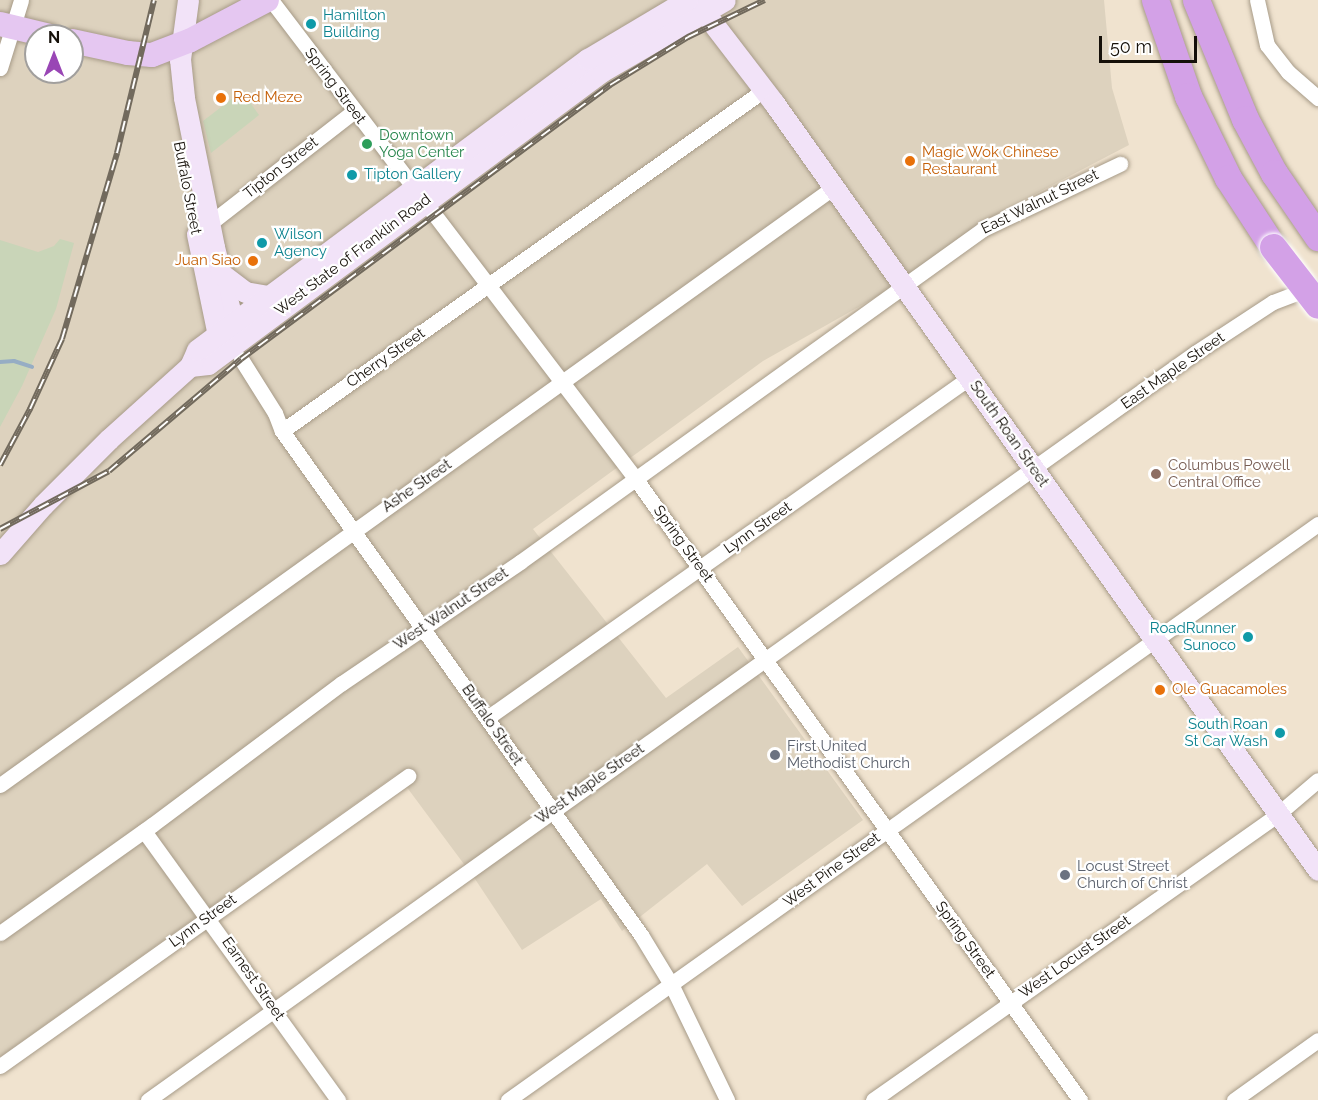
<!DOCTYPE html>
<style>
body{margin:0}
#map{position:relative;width:1318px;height:1100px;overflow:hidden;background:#f0e3cf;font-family:Raleway,sans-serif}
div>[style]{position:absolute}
.commercial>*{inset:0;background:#ddd2be}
.green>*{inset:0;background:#c9d5b8}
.stream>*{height:4px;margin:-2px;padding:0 2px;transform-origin:2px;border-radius:2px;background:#96adc4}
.roads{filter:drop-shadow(0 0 2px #a79b88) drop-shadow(0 0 2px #a79b88)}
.street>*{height:15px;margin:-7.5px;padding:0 7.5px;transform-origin:7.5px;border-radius:7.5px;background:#fff}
.secondary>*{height:21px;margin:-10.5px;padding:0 10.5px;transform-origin:10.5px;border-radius:10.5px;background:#f2e3f8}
.primary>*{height:24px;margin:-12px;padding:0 12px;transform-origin:12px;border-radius:12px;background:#e5c7f1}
.highway>*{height:27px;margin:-13.5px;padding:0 13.5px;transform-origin:13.5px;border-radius:13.5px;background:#d3a1e7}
.rail>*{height:6px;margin-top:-3px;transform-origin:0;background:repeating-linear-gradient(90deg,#fff 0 11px,#726a5d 0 22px);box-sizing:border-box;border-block:2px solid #726a5d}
.bridges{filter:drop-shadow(0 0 2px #fff) drop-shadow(0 0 2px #fff)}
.highway-bridge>*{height:27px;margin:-13.5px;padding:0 13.5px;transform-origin:13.5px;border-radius:13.5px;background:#d3a1e7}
.dots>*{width:16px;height:16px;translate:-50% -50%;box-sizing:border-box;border:3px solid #fff;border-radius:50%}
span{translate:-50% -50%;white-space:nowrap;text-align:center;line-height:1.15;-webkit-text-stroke:4.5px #fff;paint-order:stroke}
.culture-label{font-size:15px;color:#0d838f}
.left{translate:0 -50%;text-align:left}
.right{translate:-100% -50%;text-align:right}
.street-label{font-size:15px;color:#151009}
.food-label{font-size:15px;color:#c56008}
.leisure-label{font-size:15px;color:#27864d}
.education-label{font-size:15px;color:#785e54}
.worship-label{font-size:15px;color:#5b616d}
.north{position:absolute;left:24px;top:24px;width:60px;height:60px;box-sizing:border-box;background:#fff;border:2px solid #a19f9d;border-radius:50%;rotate:0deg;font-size:16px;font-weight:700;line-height:24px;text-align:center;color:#151009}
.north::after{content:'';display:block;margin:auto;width:21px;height:27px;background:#9946b5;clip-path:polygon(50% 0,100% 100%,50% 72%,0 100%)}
.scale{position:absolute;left:1099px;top:36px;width:98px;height:27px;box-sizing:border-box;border:3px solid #151009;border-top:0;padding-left:8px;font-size:18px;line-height:21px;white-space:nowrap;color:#151009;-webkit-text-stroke:4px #fff;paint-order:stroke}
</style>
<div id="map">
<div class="commercial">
<div style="clip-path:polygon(evenodd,0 0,1104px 0,1112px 88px,1129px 145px,999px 213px,885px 292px,763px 361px,533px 529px,666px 698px,738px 647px,863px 820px,742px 906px,707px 864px,622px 931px,601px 899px,522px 950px,475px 879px,397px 774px,0 1057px,0 0,36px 36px,72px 36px,72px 72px,36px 72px,36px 36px)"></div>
</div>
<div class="green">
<div style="clip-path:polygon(242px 91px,259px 115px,211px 153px,203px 121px)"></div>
<div style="clip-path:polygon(60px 239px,74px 243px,56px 309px,22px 386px,0 427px,0 240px,38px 252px,54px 246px)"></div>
</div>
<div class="stream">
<div style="left:0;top:362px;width:14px;rotate:-4deg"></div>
<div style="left:14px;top:361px;width:19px;rotate:18deg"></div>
</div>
<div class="roads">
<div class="street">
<div style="left:271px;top:0;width:601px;rotate:52.71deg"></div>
<div style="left:635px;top:478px;width:765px;rotate:54.42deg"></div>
<div style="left:1257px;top:0;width:46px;rotate:77.5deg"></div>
<div style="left:1267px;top:45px;width:34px;rotate:52deg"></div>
<div style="left:1288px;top:72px;width:40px;rotate:41deg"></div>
<div style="left:0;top:68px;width:71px;rotate:-72.8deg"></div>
<div style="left:209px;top:224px;width:184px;rotate:-37.9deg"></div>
<div style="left:241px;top:359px;width:64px;rotate:57.8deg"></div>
<div style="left:275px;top:413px;width:19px;rotate:69deg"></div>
<div style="left:282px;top:431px;width:619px;rotate:54.54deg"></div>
<div style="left:641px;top:935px;width:60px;rotate:58.7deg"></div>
<div style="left:672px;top:986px;width:127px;rotate:64.2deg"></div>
<div style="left:282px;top:431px;width:590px;rotate:-35.28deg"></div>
<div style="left:487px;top:718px;width:590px;rotate:-35.2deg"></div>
<div style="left:0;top:785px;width:1026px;rotate:-35.64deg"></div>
<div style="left:144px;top:831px;width:332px;rotate:54.2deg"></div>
<div style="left:0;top:933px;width:186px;rotate:-35.4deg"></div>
<div style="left:152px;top:825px;width:237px;rotate:-36.8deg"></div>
<div style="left:342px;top:683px;width:215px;rotate:-34.2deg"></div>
<div style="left:520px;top:562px;width:570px;rotate:-35.72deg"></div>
<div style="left:983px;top:229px;width:152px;rotate:-25.4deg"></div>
<div style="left:0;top:1066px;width:501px;rotate:-35.4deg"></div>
<div style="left:148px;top:1100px;width:1286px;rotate:-35.51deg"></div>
<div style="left:1195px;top:353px;width:93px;rotate:-33.2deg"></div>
<div style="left:1273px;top:302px;width:40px;rotate:-21deg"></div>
<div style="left:508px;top:1100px;width:994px;rotate:-35.42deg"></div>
<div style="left:873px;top:1100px;width:496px;rotate:-35.2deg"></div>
<div style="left:1278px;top:814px;width:52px;rotate:-40.4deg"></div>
<div style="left:1234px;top:1100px;width:103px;rotate:-35.5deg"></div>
</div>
<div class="secondary">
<div style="left:188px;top:0;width:60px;rotate:97.7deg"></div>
<div style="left:180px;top:59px;width:39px;rotate:84deg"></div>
<div style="left:184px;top:98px;width:152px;rotate:78.6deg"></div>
<div style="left:214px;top:247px;width:90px;rotate:75.8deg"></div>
<div style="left:695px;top:0;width:130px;rotate:52.5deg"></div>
<div style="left:774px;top:103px;width:940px;rotate:54.65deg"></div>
<div style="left:197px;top:234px;width:113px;rotate:78.3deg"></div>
<div style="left:220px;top:273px;width:31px;rotate:37deg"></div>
<div style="left:245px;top:292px;width:22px;rotate:10deg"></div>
<div style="left:190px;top:366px;width:18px;rotate:-6deg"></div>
<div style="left:208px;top:364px;width:490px;rotate:-36.6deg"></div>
<div style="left:601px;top:72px;width:143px;rotate:-30.1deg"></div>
<div style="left:0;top:554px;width:65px;rotate:-48.7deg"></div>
<div style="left:43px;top:505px;width:93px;rotate:-45deg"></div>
<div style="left:109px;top:439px;width:109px;rotate:-42deg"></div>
<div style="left:190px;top:366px;width:17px;rotate:-66deg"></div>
<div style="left:197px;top:350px;width:487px;rotate:-36.7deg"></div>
<div style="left:588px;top:59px;width:115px;rotate:-30.8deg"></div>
</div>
<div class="primary">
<div style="left:0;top:24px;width:51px;rotate:13.5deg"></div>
<div style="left:72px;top:41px;width:57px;rotate:12.1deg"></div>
<div style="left:128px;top:53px;width:24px;rotate:5deg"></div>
<div style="left:152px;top:55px;width:40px;rotate:-21deg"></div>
<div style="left:189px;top:41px;width:88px;rotate:-27.7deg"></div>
</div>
<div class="highway">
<div style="left:1155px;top:0;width:102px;rotate:71deg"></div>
<div style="left:1188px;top:96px;width:91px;rotate:64deg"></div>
<div style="left:1228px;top:178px;width:82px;rotate:56.9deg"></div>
<div style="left:1196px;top:0;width:129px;rotate:67.6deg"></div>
<div style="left:1245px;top:119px;width:61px;rotate:61.8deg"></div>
<div style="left:1274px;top:173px;width:78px;rotate:55.5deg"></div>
</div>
</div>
<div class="rail">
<div style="left:0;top:465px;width:64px;rotate:-61.8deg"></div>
<div style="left:30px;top:409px;width:77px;rotate:-65.4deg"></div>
<div style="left:62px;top:339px;width:194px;rotate:-73.5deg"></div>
<div style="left:117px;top:153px;width:157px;rotate:-76.4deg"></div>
<div style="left:0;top:529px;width:123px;rotate:-28deg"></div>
<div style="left:109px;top:471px;width:173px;rotate:-40.3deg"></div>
<div style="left:241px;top:359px;width:460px;rotate:-36.6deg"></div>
<div style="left:610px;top:85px;width:92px;rotate:-31.6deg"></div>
<div style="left:688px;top:37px;width:85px;rotate:-25.7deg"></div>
</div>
<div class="bridges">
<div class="highway-bridge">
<div style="left:1273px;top:247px;width:73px;rotate:52.2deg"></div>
</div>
</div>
<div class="dots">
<div style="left:311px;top:24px;background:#0f9aa8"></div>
<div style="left:221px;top:98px;background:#e8710a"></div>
<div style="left:367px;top:144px;background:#2e9e5b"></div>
<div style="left:910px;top:161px;background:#e8710a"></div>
<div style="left:352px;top:175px;background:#0f9aa8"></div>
<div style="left:262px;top:243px;background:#0f9aa8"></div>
<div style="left:253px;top:261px;background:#e8710a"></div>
<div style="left:1156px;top:474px;background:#8d6e63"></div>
<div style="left:1248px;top:637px;background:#0f9aa8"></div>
<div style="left:1160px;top:690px;background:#e8710a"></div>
<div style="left:1280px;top:733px;background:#0f9aa8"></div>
<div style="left:775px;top:755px;background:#6b7280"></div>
<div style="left:1065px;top:875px;background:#6b7280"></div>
</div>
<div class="culture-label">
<span class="left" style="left:323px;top:24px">Hamilton<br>Building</span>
<span class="left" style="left:364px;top:175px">Tipton Gallery</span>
<span class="left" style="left:274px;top:243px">Wilson<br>Agency</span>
<span class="right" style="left:1236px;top:637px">RoadRunner<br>Sunoco</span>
<span class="right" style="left:1268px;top:733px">South Roan<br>St Car Wash</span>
</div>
<div class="street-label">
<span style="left:335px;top:86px;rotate:53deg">Spring Street</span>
<span style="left:281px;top:168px;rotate:-38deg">Tipton Street</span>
<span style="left:187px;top:188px;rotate:79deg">Buffalo Street</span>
<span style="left:1040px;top:202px;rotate:-26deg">East Walnut Street</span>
<span style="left:353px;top:255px;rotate:-37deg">West State of Franklin Road</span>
<span style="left:386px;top:358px;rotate:-35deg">Cherry Street</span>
<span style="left:1173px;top:371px;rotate:-35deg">East Maple Street</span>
<span style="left:1009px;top:434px;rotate:55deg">South Roan Street</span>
<span style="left:417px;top:486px;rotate:-35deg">Ashe Street</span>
<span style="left:758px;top:528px;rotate:-35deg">Lynn Street</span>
<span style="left:683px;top:544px;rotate:54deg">Spring Street</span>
<span style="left:451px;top:609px;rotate:-34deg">West Walnut Street</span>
<span style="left:492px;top:725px;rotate:55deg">Buffalo Street</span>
<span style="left:590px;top:784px;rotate:-35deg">West Maple Street</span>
<span style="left:832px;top:870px;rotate:-36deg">West Pine Street</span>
<span style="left:203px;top:921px;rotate:-36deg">Lynn Street</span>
<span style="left:965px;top:940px;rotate:54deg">Spring Street</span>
<span style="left:1075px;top:957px;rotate:-35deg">West Locust Street</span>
<span style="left:253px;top:979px;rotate:55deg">Earnest Street</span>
</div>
<div class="food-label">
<span class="left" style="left:233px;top:98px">Red Meze</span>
<span class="left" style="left:922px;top:161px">Magic Wok Chinese<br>Restaurant</span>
<span class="right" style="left:241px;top:261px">Juan Siao</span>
<span class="left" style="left:1172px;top:690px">Ole Guacamoles</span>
</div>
<div class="leisure-label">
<span class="left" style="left:379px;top:144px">Downtown<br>Yoga Center</span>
</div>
<div class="education-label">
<span class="left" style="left:1168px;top:474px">Columbus Powell<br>Central Office</span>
</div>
<div class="worship-label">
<span class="left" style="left:787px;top:755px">First United<br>Methodist Church</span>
<span class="left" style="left:1077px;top:875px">Locust Street<br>Church of Christ</span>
</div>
<div class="north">N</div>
<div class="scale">50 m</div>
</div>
